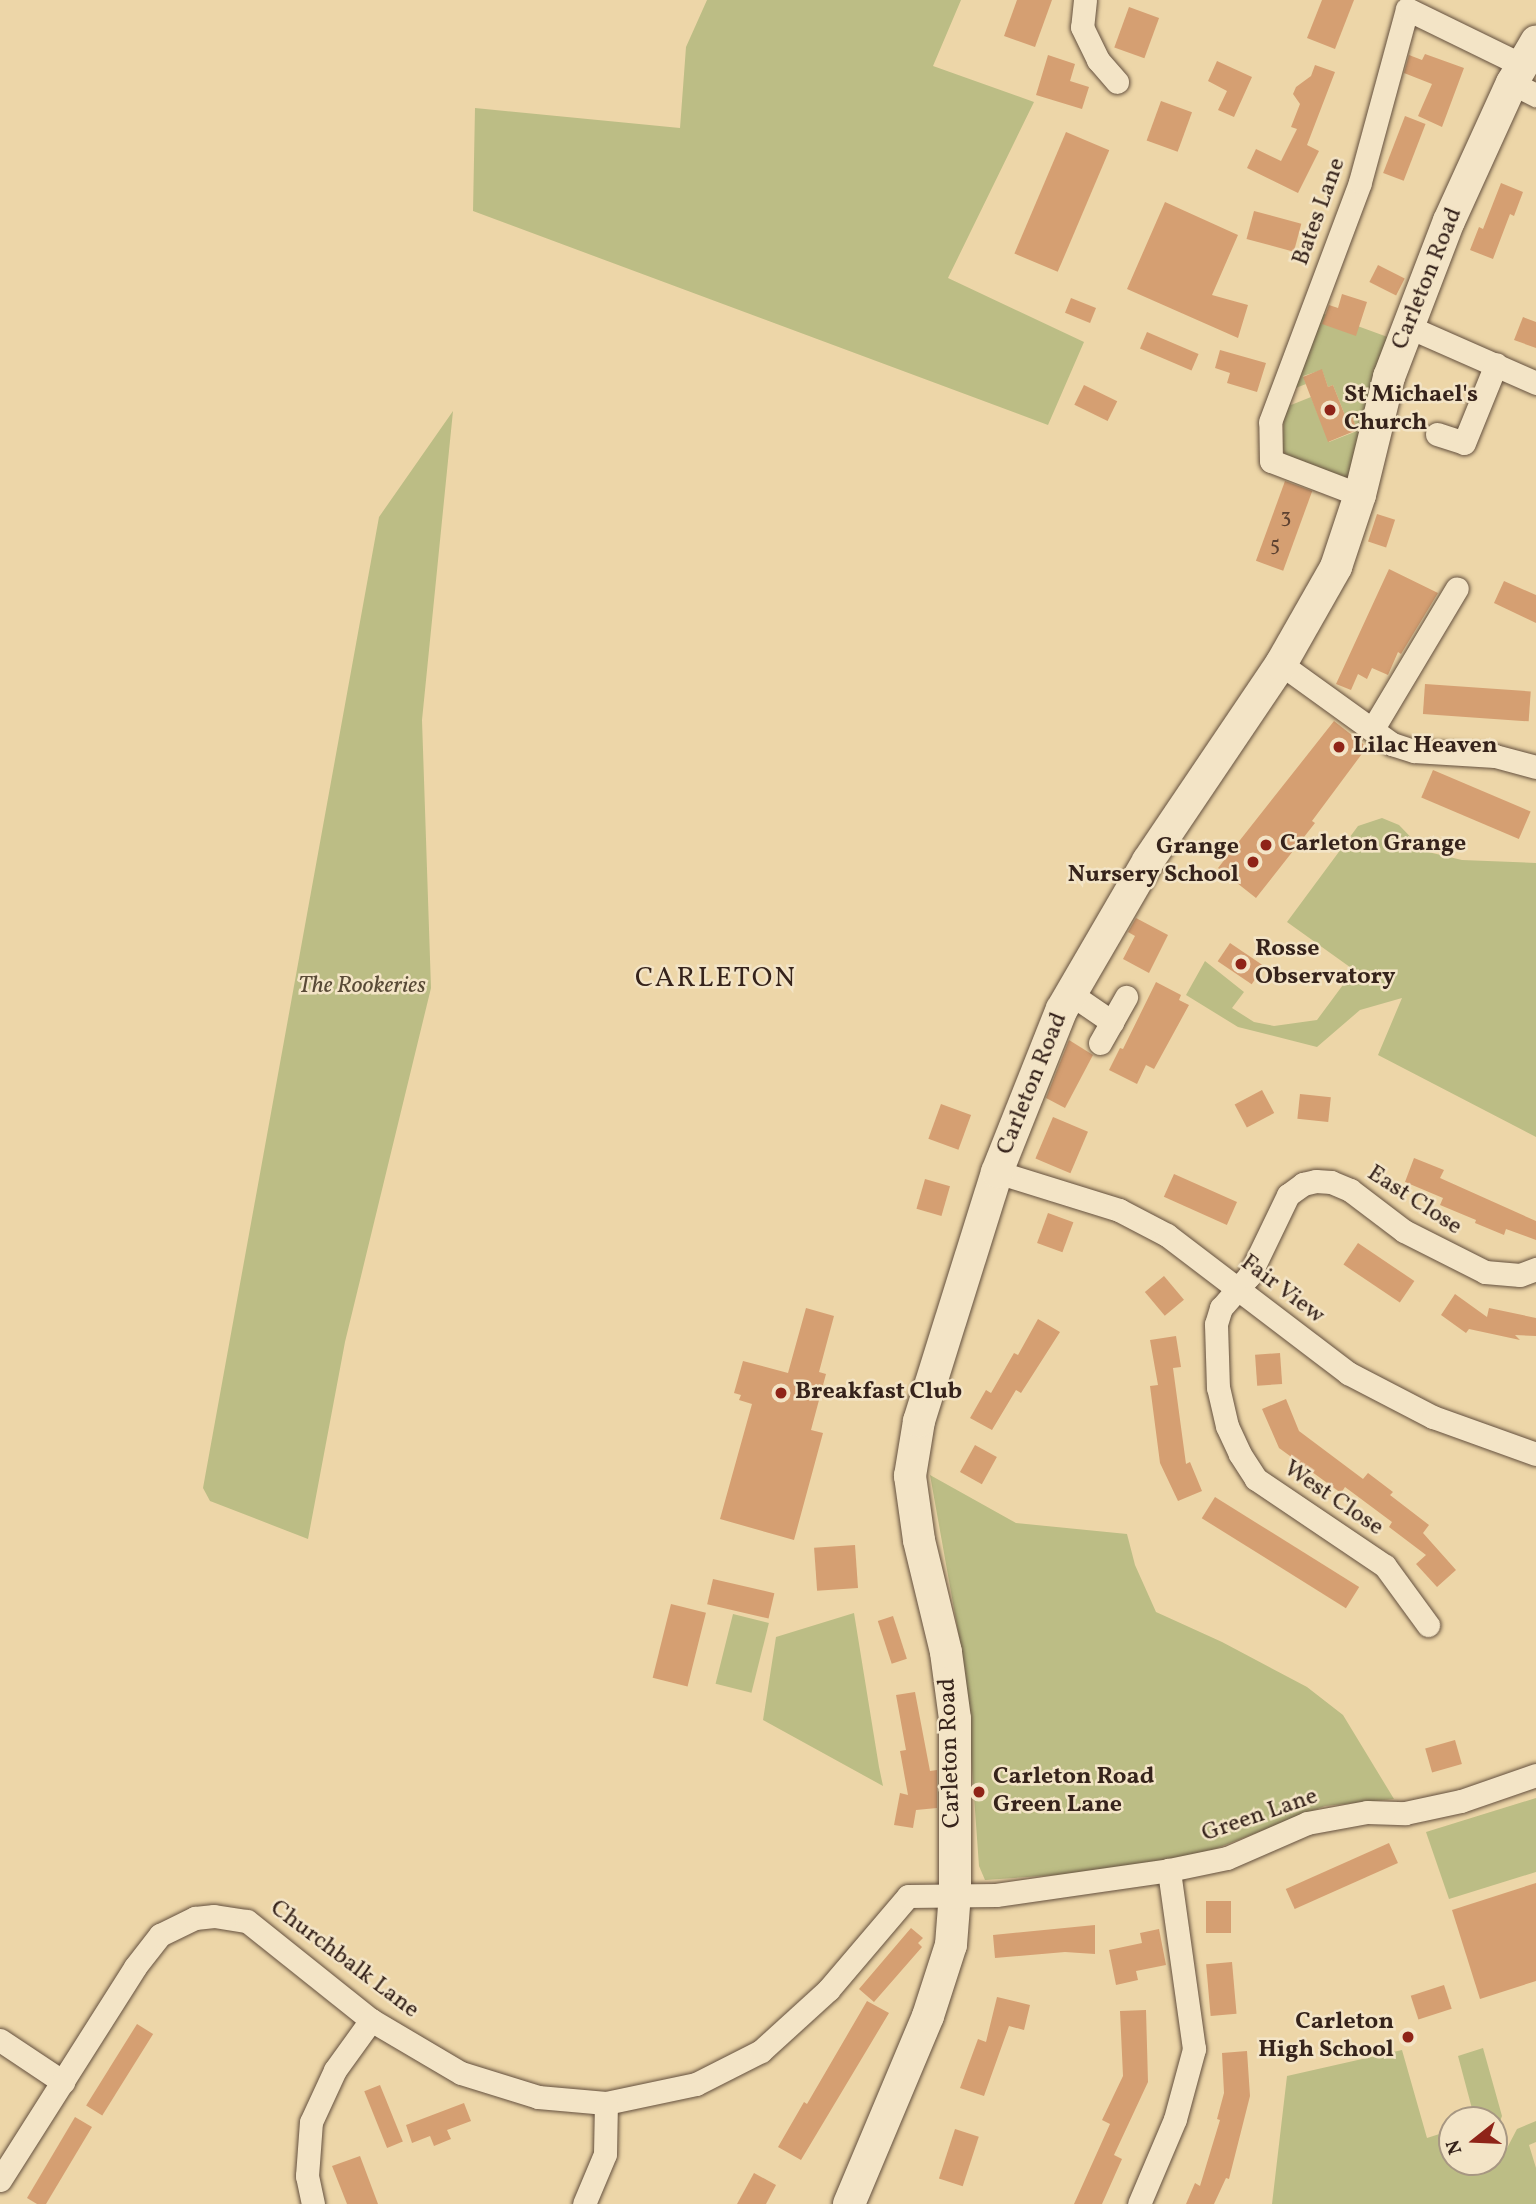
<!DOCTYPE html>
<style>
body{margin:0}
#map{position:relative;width:1536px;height:2204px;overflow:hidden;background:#edd6a8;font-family:Vollkorn,serif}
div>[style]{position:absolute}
.green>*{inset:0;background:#bcbd85;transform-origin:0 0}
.building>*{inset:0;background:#d59f72;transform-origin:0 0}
.roads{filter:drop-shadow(0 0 2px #64503e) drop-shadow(0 0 2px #64503e)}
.street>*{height:23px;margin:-11.5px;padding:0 11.5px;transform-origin:11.5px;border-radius:11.5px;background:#f3e4c6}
.secondary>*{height:32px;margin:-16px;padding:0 16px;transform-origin:16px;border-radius:16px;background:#f3e4c6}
.dots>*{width:19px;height:19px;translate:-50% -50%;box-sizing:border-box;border:4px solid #f3e4c6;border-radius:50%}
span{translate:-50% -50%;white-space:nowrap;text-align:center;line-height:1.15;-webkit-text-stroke:5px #f3e4c6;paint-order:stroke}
.number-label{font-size:21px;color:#5e4231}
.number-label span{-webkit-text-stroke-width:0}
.street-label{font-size:24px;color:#36231b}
.poi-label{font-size:24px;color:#36231b;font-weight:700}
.left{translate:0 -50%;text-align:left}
.right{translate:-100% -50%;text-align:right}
.park-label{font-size:24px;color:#584a36;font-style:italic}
.quarter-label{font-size:28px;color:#36231b;letter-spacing:2px}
.north{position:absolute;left:1438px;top:2106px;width:70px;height:70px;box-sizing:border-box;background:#f3e4c6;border:2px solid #a79782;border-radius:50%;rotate:252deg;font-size:19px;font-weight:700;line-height:28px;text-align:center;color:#36231b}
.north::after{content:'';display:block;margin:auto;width:24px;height:32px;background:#8f2418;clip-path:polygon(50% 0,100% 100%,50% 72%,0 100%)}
</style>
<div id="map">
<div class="green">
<div style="clip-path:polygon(707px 0,961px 0,933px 66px,1034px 102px,948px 278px,1084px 342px,1048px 425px,473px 211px,475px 108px,680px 128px,686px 47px)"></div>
<div style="clip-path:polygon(evenodd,1322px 313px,1393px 339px,1354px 480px,1288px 460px,1283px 449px,1284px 396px,1322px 313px,1322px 370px,1328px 387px,1333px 385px,1346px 418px,1352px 416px,1357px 431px,1329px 442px,1311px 397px,1291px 405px,1288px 396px,1294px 393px,1293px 389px,1306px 384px,1303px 376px,1322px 370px)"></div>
<div style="clip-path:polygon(453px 411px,422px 720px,431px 988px,345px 1342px,308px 1539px,210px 1501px,203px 1488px,379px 517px)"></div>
<div style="clip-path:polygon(1382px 818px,1399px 825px,1424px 851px,1462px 860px,1536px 863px,1536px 1137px,1378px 1055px,1402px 998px,1360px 1010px,1317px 1047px,1238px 1027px,1186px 995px,1205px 961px,1244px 992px,1232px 1008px,1254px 1022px,1274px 1026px,1317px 1020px,1354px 970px,1287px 922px,1358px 826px)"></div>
<div style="clip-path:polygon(930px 1475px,1016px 1523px,1127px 1534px,1135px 1565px,1156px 1612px,1222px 1642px,1307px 1687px,1343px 1715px,1394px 1799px,1325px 1806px,1197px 1856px,1086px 1873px,985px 1880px,979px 1866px,965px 1670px)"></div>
<div style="clip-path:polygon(854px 1613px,879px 1767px,883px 1786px,763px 1720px,776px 1637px)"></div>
<div style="left:733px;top:1614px;width:37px;height:72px;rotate:14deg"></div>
<div style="clip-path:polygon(1536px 1798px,1536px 1872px,1449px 1899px,1426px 1832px)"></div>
<div style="clip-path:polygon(1483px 2048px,1502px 2116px,1494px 2137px,1494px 2120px,1475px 2120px,1458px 2056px)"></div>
<div style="clip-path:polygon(1402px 2050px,1427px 2138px,1452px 2130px,1452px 2162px,1494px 2162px,1494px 2147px,1505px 2152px,1517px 2129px,1536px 2121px,1536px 2142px,1529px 2145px,1536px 2168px,1536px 2204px,1272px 2204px,1287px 2076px)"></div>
</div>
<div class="building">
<div style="clip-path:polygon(1017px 0,1052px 0,1035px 47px,1004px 36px)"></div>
<div style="clip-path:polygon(1322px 0,1354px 0,1335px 49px,1307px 38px)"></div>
<div style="left:1129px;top:7px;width:32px;height:43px;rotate:20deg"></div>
<div style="clip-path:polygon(1425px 54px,1464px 68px,1442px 127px,1418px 116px,1432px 84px,1404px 73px,1409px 55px,1422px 60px)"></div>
<div style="clip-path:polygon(1048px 55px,1075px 64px,1070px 81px,1089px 87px,1082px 109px,1036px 95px)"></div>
<div style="clip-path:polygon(1217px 61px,1252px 77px,1234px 117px,1218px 110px,1227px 91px,1208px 81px)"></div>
<div style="clip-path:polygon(1315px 65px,1335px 72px,1307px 145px,1319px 151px,1298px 193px,1247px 168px,1256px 149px,1281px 161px,1297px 129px,1291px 127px,1300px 104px,1293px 94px,1296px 87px,1311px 76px)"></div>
<div style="left:1161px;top:101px;width:33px;height:42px;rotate:20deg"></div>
<div style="left:1405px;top:116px;width:22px;height:61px;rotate:21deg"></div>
<div style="left:1066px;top:132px;width:47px;height:132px;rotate:23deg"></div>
<div style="clip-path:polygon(1501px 183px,1523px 192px,1514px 216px,1510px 214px,1493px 259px,1470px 250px,1479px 227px,1483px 229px)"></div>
<div style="clip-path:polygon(1165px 202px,1238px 235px,1212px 295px,1248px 305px,1238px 338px,1127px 289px)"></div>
<div style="left:1254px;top:211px;width:49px;height:29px;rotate:15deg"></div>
<div style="left:1378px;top:265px;width:30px;height:19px;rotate:27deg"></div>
<div style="clip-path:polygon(1342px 294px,1367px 302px,1356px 336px,1322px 324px,1329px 305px,1338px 308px)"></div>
<div style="left:1071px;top:298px;width:27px;height:16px;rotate:22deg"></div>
<div style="clip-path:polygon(1523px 317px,1536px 322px,1536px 348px,1514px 340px)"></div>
<div style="left:1147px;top:332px;width:56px;height:18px;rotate:23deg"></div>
<div style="clip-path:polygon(1220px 350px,1266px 363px,1257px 392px,1227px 383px,1230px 373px,1215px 368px)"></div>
<div style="clip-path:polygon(1322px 369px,1328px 387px,1333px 385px,1346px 418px,1352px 416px,1357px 430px,1328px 442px,1303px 377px)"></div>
<div style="left:1084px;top:385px;width:37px;height:22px;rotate:26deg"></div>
<div style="left:1285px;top:481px;width:29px;height:85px;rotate:20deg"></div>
<div style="left:1377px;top:514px;width:19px;height:29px;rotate:18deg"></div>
<div style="clip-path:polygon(1389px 569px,1438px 593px,1401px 654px,1398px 652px,1388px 675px,1372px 668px,1367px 679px,1358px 674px,1351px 690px,1336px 684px)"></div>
<div style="clip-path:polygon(1504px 581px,1536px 595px,1536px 623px,1494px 603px)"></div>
<div style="left:1425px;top:684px;width:106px;height:30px;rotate:4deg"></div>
<div style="clip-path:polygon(1334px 721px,1367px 747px,1312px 821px,1315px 823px,1256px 898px,1218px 868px)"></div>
<div style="left:1433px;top:770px;width:106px;height:30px;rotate:23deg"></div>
<div style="clip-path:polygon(1136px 918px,1168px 935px,1149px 973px,1123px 959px,1135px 936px,1128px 932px)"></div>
<div style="left:1230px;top:943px;width:41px;height:22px;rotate:34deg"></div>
<div style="clip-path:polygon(1156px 982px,1181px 995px,1179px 1000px,1189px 1005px,1154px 1069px,1146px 1065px,1137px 1084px,1109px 1070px,1120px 1048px,1123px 1049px)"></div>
<div style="clip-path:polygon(1069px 1040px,1093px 1055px,1065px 1108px,1046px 1098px)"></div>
<div style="left:1262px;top:1090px;width:26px;height:31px;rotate:62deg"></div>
<div style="left:1300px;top:1094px;width:31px;height:25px;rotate:6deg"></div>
<div style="left:941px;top:1104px;width:32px;height:37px;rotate:20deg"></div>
<div style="left:1053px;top:1117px;width:38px;height:45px;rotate:23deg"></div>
<div style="clip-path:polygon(1414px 1158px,1444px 1170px,1440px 1178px,1536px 1221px,1536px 1240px,1506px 1229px,1504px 1235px,1475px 1223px,1476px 1220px,1440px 1205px,1443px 1198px,1405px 1182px)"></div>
<div style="left:1174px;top:1174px;width:69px;height:25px;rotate:24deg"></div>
<div style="left:925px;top:1179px;width:26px;height:31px;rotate:16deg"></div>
<div style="left:1048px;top:1213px;width:27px;height:32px;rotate:20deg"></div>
<div style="left:1358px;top:1243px;width:68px;height:26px;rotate:34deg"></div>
<div style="left:1164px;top:1276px;width:31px;height:25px;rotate:50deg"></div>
<div style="clip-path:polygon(1455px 1294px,1487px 1317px,1489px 1308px,1536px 1318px,1536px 1336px,1515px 1335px,1520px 1340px,1469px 1329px,1466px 1333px,1441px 1315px)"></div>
<div style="clip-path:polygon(806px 1308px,834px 1316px,819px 1372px,826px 1374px,811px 1430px,823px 1433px,794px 1540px,720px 1519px,752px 1404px,739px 1400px,741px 1395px,734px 1393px,743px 1361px,788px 1373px)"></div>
<div style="clip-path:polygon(1038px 1319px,1060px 1332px,1021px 1393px,1016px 1390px,992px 1430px,970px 1418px,986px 1390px,991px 1393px,1014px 1353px,1018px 1355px)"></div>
<div style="clip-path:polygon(1176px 1336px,1181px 1367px,1173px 1368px,1186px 1464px,1190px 1462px,1202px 1491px,1178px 1501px,1160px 1463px,1150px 1386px,1158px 1385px,1150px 1340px)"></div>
<div style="left:1280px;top:1353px;width:31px;height:25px;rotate:86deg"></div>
<div style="clip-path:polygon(1286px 1399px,1299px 1431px,1363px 1479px,1368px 1473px,1393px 1492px,1390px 1495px,1429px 1525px,1423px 1533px,1456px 1570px,1437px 1587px,1416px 1564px,1426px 1555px,1389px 1527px,1392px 1522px,1345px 1487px,1341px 1493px,1279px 1448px,1262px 1409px)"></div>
<div style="left:975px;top:1445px;width:25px;height:31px;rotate:29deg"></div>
<div style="left:1215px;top:1497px;width:170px;height:25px;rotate:32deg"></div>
<div style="left:855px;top:1545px;width:43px;height:41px;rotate:86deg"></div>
<div style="left:713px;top:1579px;width:63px;height:26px;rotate:13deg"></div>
<div style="left:671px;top:1604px;width:36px;height:76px;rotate:14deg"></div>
<div style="left:893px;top:1616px;width:45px;height:16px;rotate:72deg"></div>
<div style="clip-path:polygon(915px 1692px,930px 1771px,937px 1770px,937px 1808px,916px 1810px,913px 1828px,894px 1825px,900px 1793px,908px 1795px,900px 1751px,906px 1750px,896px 1695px)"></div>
<div style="left:1455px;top:1740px;width:25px;height:31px;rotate:74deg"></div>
<div style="left:1389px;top:1843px;width:22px;height:113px;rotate:66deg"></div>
<div style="clip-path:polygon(1536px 1883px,1536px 1981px,1480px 1999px,1452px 1910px)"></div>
<div style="left:1206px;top:1901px;width:25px;height:32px"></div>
<div style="clip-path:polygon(1095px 1925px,1095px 1954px,1065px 1952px,995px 1958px,993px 1935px)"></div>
<div style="clip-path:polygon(911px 1928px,923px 1938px,918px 1943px,922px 1947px,874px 2002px,859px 1989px)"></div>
<div style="clip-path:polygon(1159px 1929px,1166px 1965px,1136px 1971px,1138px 1980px,1116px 1985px,1109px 1950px,1142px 1943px,1140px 1933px)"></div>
<div style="left:1232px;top:1962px;width:52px;height:26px;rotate:85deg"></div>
<div style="left:1444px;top:1985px;width:25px;height:35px;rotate:72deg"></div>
<div style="clip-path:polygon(997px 1997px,1030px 2005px,1024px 2030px,1009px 2026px,984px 2096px,960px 2088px,978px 2039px,986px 2042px)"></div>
<div style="clip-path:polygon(867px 2001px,889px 2013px,801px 2160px,778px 2147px,804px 2102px,807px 2104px)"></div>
<div style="clip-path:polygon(1146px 2010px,1148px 2082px,1114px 2155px,1122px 2159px,1102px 2204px,1074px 2204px,1110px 2124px,1102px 2120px,1123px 2076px,1120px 2011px)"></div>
<div style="left:137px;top:2024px;width:19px;height:96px;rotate:32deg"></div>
<div style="clip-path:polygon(1247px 2051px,1250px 2096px,1229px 2179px,1226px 2178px,1214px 2204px,1186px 2204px,1195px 2183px,1200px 2186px,1220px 2120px,1217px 2119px,1224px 2093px,1222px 2053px)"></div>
<div style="left:380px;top:2085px;width:61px;height:17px;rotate:68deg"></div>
<div style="clip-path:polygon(464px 2103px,471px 2121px,447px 2130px,451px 2139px,434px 2146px,430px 2136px,412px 2143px,406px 2125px)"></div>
<div style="clip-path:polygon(75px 2117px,92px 2127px,46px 2204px,37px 2204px,27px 2198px)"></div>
<div style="left:955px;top:2129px;width:25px;height:52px;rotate:18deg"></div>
<div style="clip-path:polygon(360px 2156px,378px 2204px,347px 2204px,332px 2166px)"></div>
<div style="clip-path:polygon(754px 2173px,776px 2185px,766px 2204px,737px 2204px)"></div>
</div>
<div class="roads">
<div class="street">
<div style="left:1085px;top:0;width:27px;rotate:96deg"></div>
<div style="left:1082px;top:27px;width:37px;rotate:64deg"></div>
<div style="left:1098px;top:60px;width:29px;rotate:49deg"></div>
<div style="left:1512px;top:83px;width:27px;rotate:27deg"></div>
<div style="left:1409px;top:327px;width:139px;rotate:23.8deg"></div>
<div style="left:1437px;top:434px;width:28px;rotate:18deg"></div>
<div style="left:1464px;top:443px;width:85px;rotate:-67.9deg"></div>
<div style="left:1360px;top:495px;width:95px;rotate:-159.1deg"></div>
<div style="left:1271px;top:461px;width:39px;rotate:-91deg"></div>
<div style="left:1270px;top:422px;width:256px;rotate:-69.4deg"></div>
<div style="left:1360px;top:182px;width:179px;rotate:-74.8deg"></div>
<div style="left:1407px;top:9px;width:128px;rotate:26deg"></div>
<div style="left:1281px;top:664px;width:137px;rotate:35.8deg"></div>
<div style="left:1392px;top:744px;width:23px;rotate:18deg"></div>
<div style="left:1414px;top:751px;width:81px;rotate:3.5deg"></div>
<div style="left:1495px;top:756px;width:42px;rotate:15deg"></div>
<div style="left:1372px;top:730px;width:165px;rotate:-59.1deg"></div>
<div style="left:1071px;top:994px;width:50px;rotate:34.3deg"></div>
<div style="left:1100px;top:1043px;width:53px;rotate:-60.5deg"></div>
<div style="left:997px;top:1172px;width:128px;rotate:17.3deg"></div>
<div style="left:1119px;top:1210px;width:54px;rotate:27.5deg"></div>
<div style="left:1167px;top:1235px;width:228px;rotate:37.3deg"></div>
<div style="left:1348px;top:1373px;width:96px;rotate:27.4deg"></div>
<div style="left:1433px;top:1417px;width:109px;rotate:19.8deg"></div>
<div style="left:1428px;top:1625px;width:73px;rotate:-126.1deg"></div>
<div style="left:1385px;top:1566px;width:156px;rotate:-146deg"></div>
<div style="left:1256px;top:1479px;width:30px;rotate:-123deg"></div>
<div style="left:1240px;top:1454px;width:31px;rotate:-115deg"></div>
<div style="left:1227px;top:1426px;width:39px;rotate:-103deg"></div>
<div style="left:1218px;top:1388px;width:64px;rotate:-91.8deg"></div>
<div style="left:1216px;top:1324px;width:17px;rotate:-73deg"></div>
<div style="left:1221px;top:1308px;width:43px;rotate:-48.8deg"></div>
<div style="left:1249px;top:1276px;width:90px;rotate:-64.3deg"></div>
<div style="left:1288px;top:1195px;width:19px;rotate:-36deg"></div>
<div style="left:1303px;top:1184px;width:13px;rotate:-13deg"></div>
<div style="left:1316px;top:1181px;width:15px;rotate:4deg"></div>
<div style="left:1331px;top:1182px;width:21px;rotate:23deg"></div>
<div style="left:1350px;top:1190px;width:68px;rotate:37.2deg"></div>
<div style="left:1404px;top:1231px;width:91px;rotate:26.8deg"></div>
<div style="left:1485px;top:1272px;width:35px;rotate:5deg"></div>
<div style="left:1520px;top:1275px;width:17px;rotate:-21deg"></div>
<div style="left:0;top:2040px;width:76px;rotate:33.7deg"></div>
<div style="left:0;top:2180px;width:252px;rotate:-57.6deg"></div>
<div style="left:135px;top:1967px;width:41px;rotate:-52deg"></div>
<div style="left:160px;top:1935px;width:39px;rotate:-26deg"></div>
<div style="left:195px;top:1918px;width:19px;rotate:-6deg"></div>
<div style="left:214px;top:1916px;width:33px;rotate:9deg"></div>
<div style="left:247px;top:1921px;width:159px;rotate:38.6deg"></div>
<div style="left:371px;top:2020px;width:104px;rotate:30.5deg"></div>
<div style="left:461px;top:2073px;width:81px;rotate:17.3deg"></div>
<div style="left:538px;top:2097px;width:68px;rotate:5deg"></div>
<div style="left:606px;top:2103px;width:92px;rotate:-11.9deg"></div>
<div style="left:696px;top:2084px;width:73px;rotate:-26.9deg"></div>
<div style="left:761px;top:2051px;width:91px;rotate:-42.3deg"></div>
<div style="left:828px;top:1990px;width:123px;rotate:-49.6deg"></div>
<div style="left:908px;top:1896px;width:88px;rotate:-0.7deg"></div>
<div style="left:996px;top:1895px;width:175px;rotate:-8.2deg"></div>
<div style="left:1169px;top:1870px;width:59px;rotate:-11.7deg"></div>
<div style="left:1227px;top:1858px;width:87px;rotate:-23.6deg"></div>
<div style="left:1307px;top:1823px;width:61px;rotate:-10.4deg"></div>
<div style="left:1367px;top:1812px;width:38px;rotate:2deg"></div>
<div style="left:1405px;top:1813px;width:57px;rotate:-12.1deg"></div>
<div style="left:1461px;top:1801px;width:79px;rotate:-19.1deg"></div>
<div style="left:313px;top:2204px;width:29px;rotate:-102deg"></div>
<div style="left:307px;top:2176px;width:54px;rotate:-85.8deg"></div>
<div style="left:311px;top:2122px;width:57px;rotate:-65.2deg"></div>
<div style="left:335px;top:2070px;width:62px;rotate:-54.2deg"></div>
<div style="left:584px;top:2204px;width:54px;rotate:-67.2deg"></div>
<div style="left:605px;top:2154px;width:51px;rotate:-88.9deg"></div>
<div style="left:1139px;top:2204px;width:92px;rotate:-67deg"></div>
<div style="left:1175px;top:2119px;width:73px;rotate:-74.8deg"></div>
<div style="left:1194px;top:2049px;width:181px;rotate:-98deg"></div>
</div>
<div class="secondary">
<div style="left:849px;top:2204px;width:204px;rotate:-67.2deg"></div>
<div style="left:928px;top:2016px;width:75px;rotate:-72.1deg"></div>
<div style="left:951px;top:1945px;width:52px;rotate:-85.6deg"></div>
<div style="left:955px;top:1893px;width:174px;rotate:-90deg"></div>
<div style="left:955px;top:1719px;width:68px;rotate:-97.7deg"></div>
<div style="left:946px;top:1652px;width:115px;rotate:-103.6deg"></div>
<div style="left:919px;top:1540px;width:65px;rotate:-98deg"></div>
<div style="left:910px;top:1476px;width:56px;rotate:-80.7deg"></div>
<div style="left:919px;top:1421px;width:261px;rotate:-72.6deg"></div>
<div style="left:997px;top:1172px;width:175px;rotate:-68.3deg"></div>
<div style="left:1062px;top:1009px;width:171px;rotate:-59.8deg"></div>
<div style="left:1148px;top:861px;width:238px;rotate:-56deg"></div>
<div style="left:1281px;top:664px;width:112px;rotate:-60.4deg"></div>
<div style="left:1336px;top:567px;width:76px;rotate:-71.6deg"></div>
<div style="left:1360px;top:495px;width:122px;rotate:-76.2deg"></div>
<div style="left:1389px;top:377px;width:167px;rotate:-69deg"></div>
<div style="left:1449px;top:221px;width:152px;rotate:-65.5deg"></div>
<div style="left:1512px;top:83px;width:48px;rotate:-59.7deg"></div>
</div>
</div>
<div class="dots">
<div style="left:1330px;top:410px;background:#8f2418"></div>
<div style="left:1339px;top:747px;background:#8f2418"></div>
<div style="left:1266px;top:845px;background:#8f2418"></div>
<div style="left:1253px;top:862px;background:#8f2418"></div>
<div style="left:1241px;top:964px;background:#8f2418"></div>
<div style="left:781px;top:1393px;background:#8f2418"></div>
<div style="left:979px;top:1792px;background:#8f2418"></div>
<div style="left:1408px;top:2037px;background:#8f2418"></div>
</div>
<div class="number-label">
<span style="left:1286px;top:517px">3</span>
<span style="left:1275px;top:545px">5</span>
</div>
<div class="street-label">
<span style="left:1320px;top:212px;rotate:-70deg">Bates Lane</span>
<span style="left:1428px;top:279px;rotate:-68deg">Carleton Road</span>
<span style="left:1033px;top:1084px;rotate:-68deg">Carleton Road</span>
<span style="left:1414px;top:1201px;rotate:33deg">East Close</span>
<span style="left:1282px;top:1290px;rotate:37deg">Fair View</span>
<span style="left:1333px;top:1499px;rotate:34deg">West Close</span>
<span style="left:951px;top:1753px;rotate:-92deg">Carleton Road</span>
<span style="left:1260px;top:1816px;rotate:-19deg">Green Lane</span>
<span style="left:344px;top:1960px;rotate:37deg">Churchbalk Lane</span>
</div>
<div class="poi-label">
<span class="left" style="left:1344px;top:410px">St Michael's<br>Church</span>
<span class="left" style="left:1353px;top:747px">Lilac Heaven</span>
<span class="left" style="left:1280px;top:845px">Carleton Grange</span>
<span class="right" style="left:1239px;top:862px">Grange<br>Nursery School</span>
<span class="left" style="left:1255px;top:964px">Rosse<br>Observatory</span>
<span class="left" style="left:795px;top:1393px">Breakfast Club</span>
<span class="left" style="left:993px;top:1792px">Carleton Road<br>Green Lane</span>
<span class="right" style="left:1394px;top:2037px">Carleton<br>High School</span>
</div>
<div class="park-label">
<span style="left:362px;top:987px">The Rookeries</span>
</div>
<div class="quarter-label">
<span style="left:716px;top:979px">CARLETON</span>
</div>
<div class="north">N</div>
</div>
